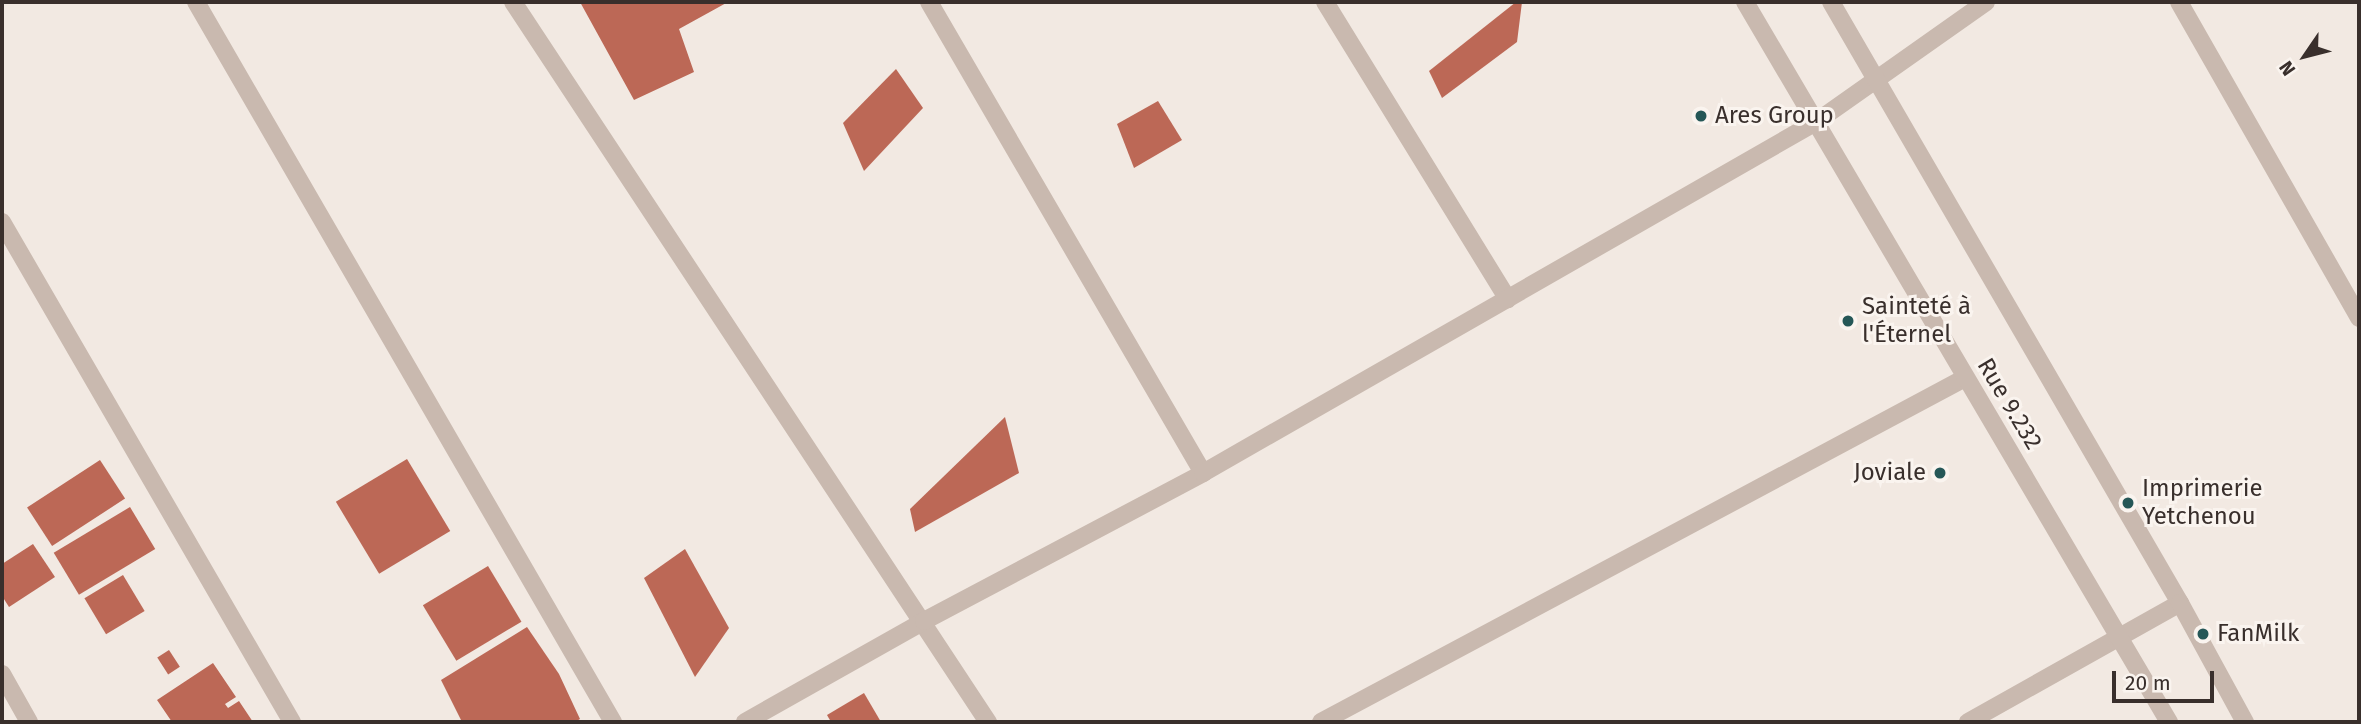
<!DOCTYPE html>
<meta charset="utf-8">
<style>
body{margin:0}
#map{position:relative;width:2361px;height:724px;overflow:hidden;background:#f2e9e2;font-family:"Fira Sans",sans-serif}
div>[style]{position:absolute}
.building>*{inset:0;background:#bc6856;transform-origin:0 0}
.minor>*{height:18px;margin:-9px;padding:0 9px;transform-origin:9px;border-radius:9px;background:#c9b9af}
.tertiary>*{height:18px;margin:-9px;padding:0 9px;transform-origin:9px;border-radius:9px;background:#c9b9af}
.dots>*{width:19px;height:19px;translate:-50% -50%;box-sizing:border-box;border:4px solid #faf4ef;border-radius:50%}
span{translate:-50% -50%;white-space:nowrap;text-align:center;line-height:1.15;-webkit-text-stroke:6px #faf4ef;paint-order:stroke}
.poi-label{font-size:24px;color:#392f2c}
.left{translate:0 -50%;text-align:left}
.right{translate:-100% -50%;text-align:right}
.street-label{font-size:24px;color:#392f2c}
.frame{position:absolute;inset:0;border:4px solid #392f2c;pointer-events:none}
.north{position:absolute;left:2270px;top:21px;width:70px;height:70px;-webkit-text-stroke:5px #faf4ef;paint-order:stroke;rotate:235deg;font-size:19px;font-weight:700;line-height:28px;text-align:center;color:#392f2c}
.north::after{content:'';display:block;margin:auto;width:24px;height:32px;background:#392f2c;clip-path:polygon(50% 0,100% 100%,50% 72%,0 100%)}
.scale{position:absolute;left:2112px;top:671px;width:102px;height:32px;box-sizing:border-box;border:4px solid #392f2c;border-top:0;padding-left:9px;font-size:21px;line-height:24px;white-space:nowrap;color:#392f2c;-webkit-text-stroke:5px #faf4ef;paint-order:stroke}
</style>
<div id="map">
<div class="building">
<div style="clip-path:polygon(580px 2px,728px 2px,679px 29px,694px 72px,634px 100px)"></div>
<div style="clip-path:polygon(1516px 2px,1522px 2px,1517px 42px,1442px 98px,1429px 71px)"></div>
<div style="clip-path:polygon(896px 69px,923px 108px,864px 171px,843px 123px)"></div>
<div style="clip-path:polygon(1158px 101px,1182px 140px,1134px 168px,1117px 124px)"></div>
<div style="clip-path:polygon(1005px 417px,1019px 473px,915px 532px,910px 509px)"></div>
<div style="left:407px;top:459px;width:84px;height:83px;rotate:59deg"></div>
<div style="left:100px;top:460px;width:46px;height:87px;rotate:57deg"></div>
<div style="left:130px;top:507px;width:49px;height:89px;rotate:59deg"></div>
<div style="clip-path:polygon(33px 544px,55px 577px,9px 607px,2px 596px,2px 564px)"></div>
<div style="clip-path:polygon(685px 549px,729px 628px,695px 677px,644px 578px)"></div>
<div style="left:488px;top:566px;width:65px;height:76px;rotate:59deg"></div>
<div style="left:123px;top:575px;width:42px;height:45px;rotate:59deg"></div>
<div style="clip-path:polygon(527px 627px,559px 674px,580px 719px,575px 722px,462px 722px,441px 680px)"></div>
<div style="left:169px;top:650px;width:20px;height:14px;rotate:57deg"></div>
<div style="clip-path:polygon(213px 663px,236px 697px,225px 704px,228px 708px,239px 701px,253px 722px,172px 722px,157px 700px)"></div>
<div style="clip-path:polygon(864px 693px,881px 722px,831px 722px,827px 715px)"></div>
</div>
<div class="minor">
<div style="left:196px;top:2px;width:832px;rotate:59.92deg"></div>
<div style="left:513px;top:2px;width:863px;rotate:56.59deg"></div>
<div style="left:929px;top:2px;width:545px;rotate:59.81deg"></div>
<div style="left:1325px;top:2px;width:349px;rotate:58.4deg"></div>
<div style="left:2179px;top:2px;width:364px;rotate:60.3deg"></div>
<div style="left:2px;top:222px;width:578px;rotate:59.89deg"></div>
<div style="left:2px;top:674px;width:55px;rotate:60.6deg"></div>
<div style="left:745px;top:722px;width:206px;rotate:-29.4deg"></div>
<div style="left:924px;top:621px;width:316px;rotate:-27.9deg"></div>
<div style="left:1203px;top:473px;width:706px;rotate:-29.8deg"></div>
<div style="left:1816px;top:122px;width:208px;rotate:-35.2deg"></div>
<div style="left:1321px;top:722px;width:730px;rotate:-28.11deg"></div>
<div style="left:1968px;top:722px;width:243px;rotate:-29.3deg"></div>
</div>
<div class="tertiary">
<div style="left:1745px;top:2px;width:836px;rotate:59.51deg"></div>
<div style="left:1831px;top:2px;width:695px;rotate:59.86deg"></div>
<div style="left:2180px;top:603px;width:136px;rotate:61.4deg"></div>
</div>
<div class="dots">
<div style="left:1701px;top:116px;background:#255757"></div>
<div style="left:1848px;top:321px;background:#255757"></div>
<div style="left:1940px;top:473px;background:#255757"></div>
<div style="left:2128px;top:503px;background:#255757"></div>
<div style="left:2203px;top:634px;background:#255757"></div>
</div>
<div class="poi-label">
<span class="left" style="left:1715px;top:116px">Ares Group</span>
<span class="left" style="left:1862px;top:321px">Sainteté à<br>l'Éternel</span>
<span class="right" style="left:1926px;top:473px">Joviale</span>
<span class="left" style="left:2142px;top:503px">Imprimerie<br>Yetchenou</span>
<span class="left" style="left:2217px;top:634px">FanMilk</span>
</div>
<div class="street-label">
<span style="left:2009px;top:404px;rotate:59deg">Rue 9.232</span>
</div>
<div class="frame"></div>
<div class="north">N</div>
<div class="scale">20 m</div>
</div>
